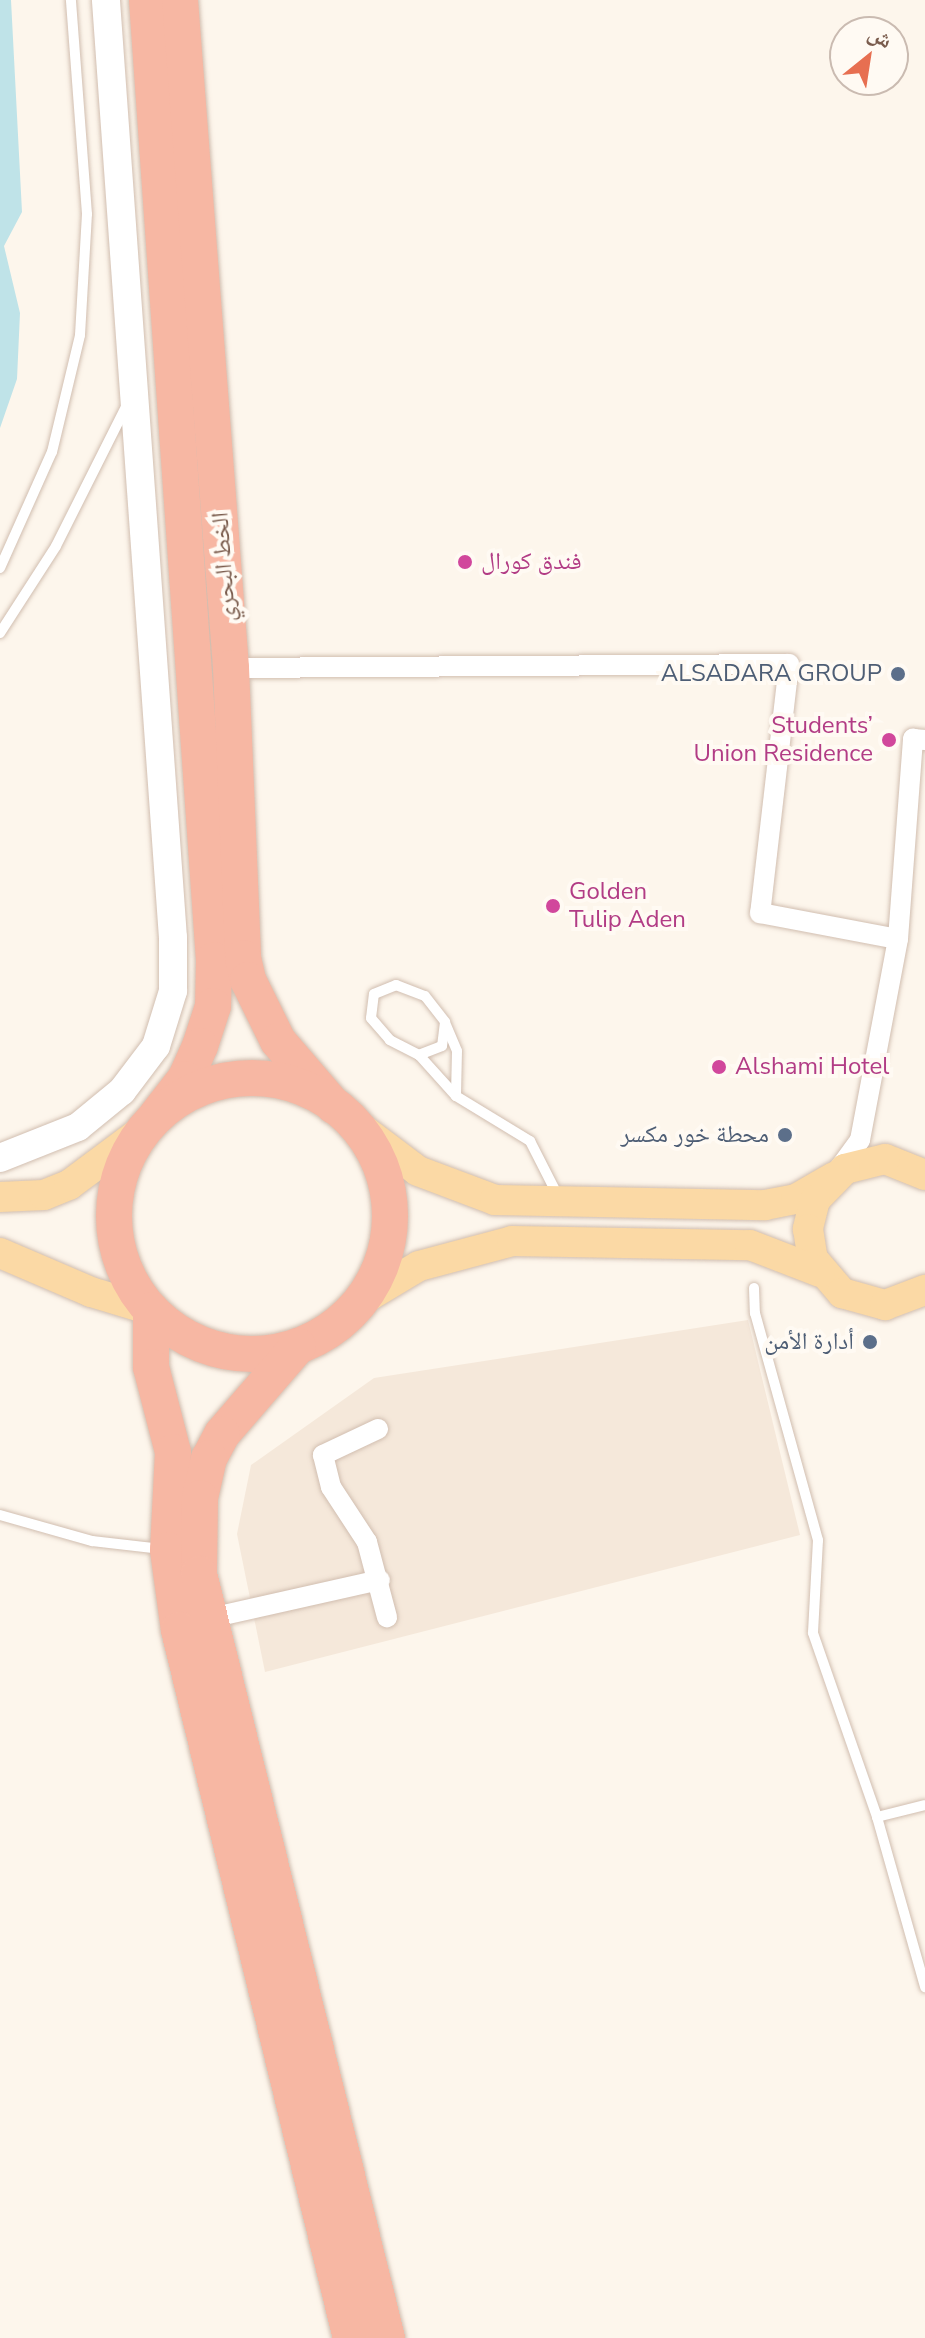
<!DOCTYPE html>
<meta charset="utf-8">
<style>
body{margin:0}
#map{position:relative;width:925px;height:2338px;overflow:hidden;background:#fdf6ec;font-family:"Nunito Sans","Noto Naskh Arabic",sans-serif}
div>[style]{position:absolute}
.residential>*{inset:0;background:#f5e8da}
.water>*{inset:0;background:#bfe3e8}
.roads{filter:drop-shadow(0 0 2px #d1beb0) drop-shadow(0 0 2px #d1beb0)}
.lane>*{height:10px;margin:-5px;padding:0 5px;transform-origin:5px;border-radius:5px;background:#fff}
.street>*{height:20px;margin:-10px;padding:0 10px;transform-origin:10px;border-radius:10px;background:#fff}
.secondary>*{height:28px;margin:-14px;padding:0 14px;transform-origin:14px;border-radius:14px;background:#fff}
.primary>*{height:30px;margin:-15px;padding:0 15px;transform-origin:15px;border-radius:15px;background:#fbd9a5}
.highway>*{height:36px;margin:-18px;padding:0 18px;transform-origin:18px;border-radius:18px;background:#f7b7a3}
.highway>.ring{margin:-18px;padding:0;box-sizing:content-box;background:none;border:36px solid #f7b7a3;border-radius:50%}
.dots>*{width:22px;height:22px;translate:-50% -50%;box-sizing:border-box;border:4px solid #fffaf3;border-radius:50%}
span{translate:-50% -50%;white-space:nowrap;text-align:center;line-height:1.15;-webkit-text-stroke:8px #fffaf3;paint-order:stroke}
.hotel-label{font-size:24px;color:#b23c85}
.left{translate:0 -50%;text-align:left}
.right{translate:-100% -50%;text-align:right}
.street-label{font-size:24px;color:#7a5c4d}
.service-label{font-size:24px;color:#4e5e75}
.north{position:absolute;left:829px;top:16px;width:80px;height:80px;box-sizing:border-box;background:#fffaf3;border:2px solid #cabbb1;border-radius:50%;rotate:30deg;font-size:22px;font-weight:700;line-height:32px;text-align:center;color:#7a5c4d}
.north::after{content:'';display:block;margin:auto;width:28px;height:36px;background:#e76f51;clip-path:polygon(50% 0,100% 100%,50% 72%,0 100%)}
</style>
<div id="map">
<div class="residential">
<div style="clip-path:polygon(748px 1320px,800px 1535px,265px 1672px,237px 1534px,251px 1465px,374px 1378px)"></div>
</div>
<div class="water">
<div style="clip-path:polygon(0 0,11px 0,22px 212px,4px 246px,20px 313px,17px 379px,0 428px)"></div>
</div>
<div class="roads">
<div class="lane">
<div style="left:0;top:568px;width:127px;rotate:-65.9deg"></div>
<div style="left:52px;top:452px;width:120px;rotate:-76.5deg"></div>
<div style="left:80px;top:335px;width:121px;rotate:-86.7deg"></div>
<div style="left:87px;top:214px;width:215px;rotate:-94.3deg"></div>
<div style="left:0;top:633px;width:103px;rotate:-57.2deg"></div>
<div style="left:56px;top:546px;width:158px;rotate:-63.3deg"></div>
<div style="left:396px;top:985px;width:31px;rotate:21deg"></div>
<div style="left:425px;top:996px;width:33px;rotate:52deg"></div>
<div style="left:445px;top:1022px;width:24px;rotate:97deg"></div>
<div style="left:442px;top:1046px;width:25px;rotate:159deg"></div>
<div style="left:419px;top:1055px;width:33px;rotate:-153deg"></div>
<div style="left:390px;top:1040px;width:29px;rotate:-131deg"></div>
<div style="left:371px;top:1018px;width:24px;rotate:-83deg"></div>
<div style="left:374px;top:994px;width:24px;rotate:-22deg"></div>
<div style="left:446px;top:1025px;width:28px;rotate:67deg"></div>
<div style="left:457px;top:1051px;width:45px;rotate:91.3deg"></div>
<div style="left:419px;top:1055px;width:55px;rotate:47.9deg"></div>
<div style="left:456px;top:1096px;width:87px;rotate:31.3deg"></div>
<div style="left:530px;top:1141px;width:64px;rotate:63deg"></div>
<div style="left:754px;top:1288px;width:25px;rotate:88deg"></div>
<div style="left:755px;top:1313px;width:236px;rotate:74.5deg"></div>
<div style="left:818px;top:1540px;width:93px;rotate:93.1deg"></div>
<div style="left:813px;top:1633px;width:195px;rotate:70.8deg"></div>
<div style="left:877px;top:1817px;width:177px;rotate:74.2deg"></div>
<div style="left:0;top:1515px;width:96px;rotate:15.8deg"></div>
<div style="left:92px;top:1541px;width:70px;rotate:6.5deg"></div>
<div style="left:877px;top:1817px;width:49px;rotate:-14deg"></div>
</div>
<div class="street">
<div style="left:231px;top:668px;width:558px;rotate:-0.41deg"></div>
<div style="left:789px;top:664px;width:251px;rotate:96.6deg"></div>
<div style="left:760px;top:913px;width:140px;rotate:10.7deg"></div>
<div style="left:836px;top:1173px;width:41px;rotate:-54deg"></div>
<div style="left:860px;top:1140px;width:205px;rotate:-79.3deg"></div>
<div style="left:898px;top:939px;width:201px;rotate:-85.7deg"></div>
<div style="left:913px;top:739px;width:12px;rotate:5deg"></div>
<div style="left:378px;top:1429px;width:61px;rotate:154.7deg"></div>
<div style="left:323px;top:1455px;width:33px;rotate:76deg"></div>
<div style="left:331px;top:1487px;width:66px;rotate:56.8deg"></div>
<div style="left:367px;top:1542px;width:78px;rotate:75.1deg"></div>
<div style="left:210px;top:1618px;width:174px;rotate:-12.6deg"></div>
</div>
<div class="secondary">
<div style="left:0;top:1158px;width:84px;rotate:-21.7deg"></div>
<div style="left:78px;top:1127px;width:57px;rotate:-39.3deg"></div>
<div style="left:122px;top:1091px;width:56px;rotate:-52.9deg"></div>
<div style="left:156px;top:1046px;width:58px;rotate:-72.8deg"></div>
<div style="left:173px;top:991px;width:53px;rotate:-90deg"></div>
<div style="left:173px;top:938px;width:940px;rotate:-94.09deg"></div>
</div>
<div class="primary">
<div style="left:349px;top:1119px;width:86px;rotate:37deg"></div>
<div style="left:418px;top:1171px;width:82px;rotate:20.6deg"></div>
<div style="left:495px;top:1200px;width:270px;rotate:1.1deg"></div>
<div style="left:765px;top:1205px;width:32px;rotate:-11deg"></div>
<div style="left:796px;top:1199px;width:44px;rotate:-30.1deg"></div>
<div style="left:925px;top:1175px;width:43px;rotate:-158.2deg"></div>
<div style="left:885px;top:1159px;width:41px;rotate:166deg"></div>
<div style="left:845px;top:1169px;width:43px;rotate:134.1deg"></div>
<div style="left:815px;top:1200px;width:30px;rotate:104deg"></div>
<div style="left:808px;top:1229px;width:30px;rotate:81deg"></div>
<div style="left:813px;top:1259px;width:45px;rotate:49.5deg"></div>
<div style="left:842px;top:1293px;width:45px;rotate:15.6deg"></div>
<div style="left:885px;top:1305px;width:43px;rotate:-20.6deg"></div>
<div style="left:0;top:1197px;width:44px;rotate:-2.6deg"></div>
<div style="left:44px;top:1195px;width:27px;rotate:-22deg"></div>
<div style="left:69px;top:1185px;width:94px;rotate:-36.7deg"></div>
<div style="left:0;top:1253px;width:99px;rotate:23.2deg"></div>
<div style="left:91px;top:1292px;width:63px;rotate:16.7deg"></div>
<div style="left:362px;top:1300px;width:66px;rotate:-30.8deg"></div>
<div style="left:419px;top:1266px;width:96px;rotate:-15deg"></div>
<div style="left:512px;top:1241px;width:238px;rotate:1deg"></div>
<div style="left:750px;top:1245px;width:75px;rotate:21.1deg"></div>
</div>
<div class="highway">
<div style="left:147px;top:0;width:962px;rotate:86.01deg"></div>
<div style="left:214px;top:960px;width:46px;rotate:91.2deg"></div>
<div style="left:213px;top:1006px;width:42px;rotate:108deg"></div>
<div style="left:200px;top:1046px;width:36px;rotate:114deg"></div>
<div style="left:185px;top:1079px;width:46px;rotate:127.9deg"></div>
<div style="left:180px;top:0;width:670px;rotate:85.63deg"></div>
<div style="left:231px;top:668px;width:290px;rotate:87.6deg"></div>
<div style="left:243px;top:958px;width:23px;rotate:77deg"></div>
<div style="left:248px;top:980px;width:68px;rotate:63.8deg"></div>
<div style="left:278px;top:1041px;width:86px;rotate:49.3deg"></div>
<div class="ring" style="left:114px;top:1078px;width:240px;height:240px"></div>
<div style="left:151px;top:1310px;width:57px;rotate:90deg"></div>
<div style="left:151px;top:1367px;width:88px;rotate:75.5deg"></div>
<div style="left:173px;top:1452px;width:98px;rotate:92.9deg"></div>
<div style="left:168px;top:1550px;width:81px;rotate:82.2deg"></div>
<div style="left:179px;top:1630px;width:729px;rotate:76.35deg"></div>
<div style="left:298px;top:1346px;width:116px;rotate:130.8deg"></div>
<div style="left:222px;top:1434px;width:27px;rotate:118deg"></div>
<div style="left:209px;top:1458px;width:41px;rotate:102.7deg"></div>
<div style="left:200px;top:1498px;width:76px;rotate:90.8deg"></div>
<div style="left:199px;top:1574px;width:787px;rotate:76.18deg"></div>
</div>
</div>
<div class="dots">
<div style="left:465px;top:562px;background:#d1479c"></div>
<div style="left:898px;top:674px;background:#5c6f8a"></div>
<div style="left:889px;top:740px;background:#d1479c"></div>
<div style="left:553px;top:906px;background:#d1479c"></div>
<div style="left:719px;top:1067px;background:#d1479c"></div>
<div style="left:785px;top:1135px;background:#5c6f8a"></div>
<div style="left:870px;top:1342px;background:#5c6f8a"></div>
</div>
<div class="hotel-label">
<span class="left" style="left:481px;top:562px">فندق كورال</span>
<span class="right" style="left:873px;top:740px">Students’<br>Union Residence</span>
<span class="left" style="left:569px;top:906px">Golden<br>Tulip Aden</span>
<span class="left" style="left:735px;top:1067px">Alshami Hotel</span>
</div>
<div class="street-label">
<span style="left:224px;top:567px;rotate:-94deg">الخط البحري</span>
</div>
<div class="service-label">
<span class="right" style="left:882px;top:674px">ALSADARA GROUP</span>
<span class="right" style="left:769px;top:1135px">محطة خور مكسر</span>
<span class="right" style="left:854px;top:1342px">أدارة الأمن</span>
</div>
<div class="north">ش</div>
</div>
